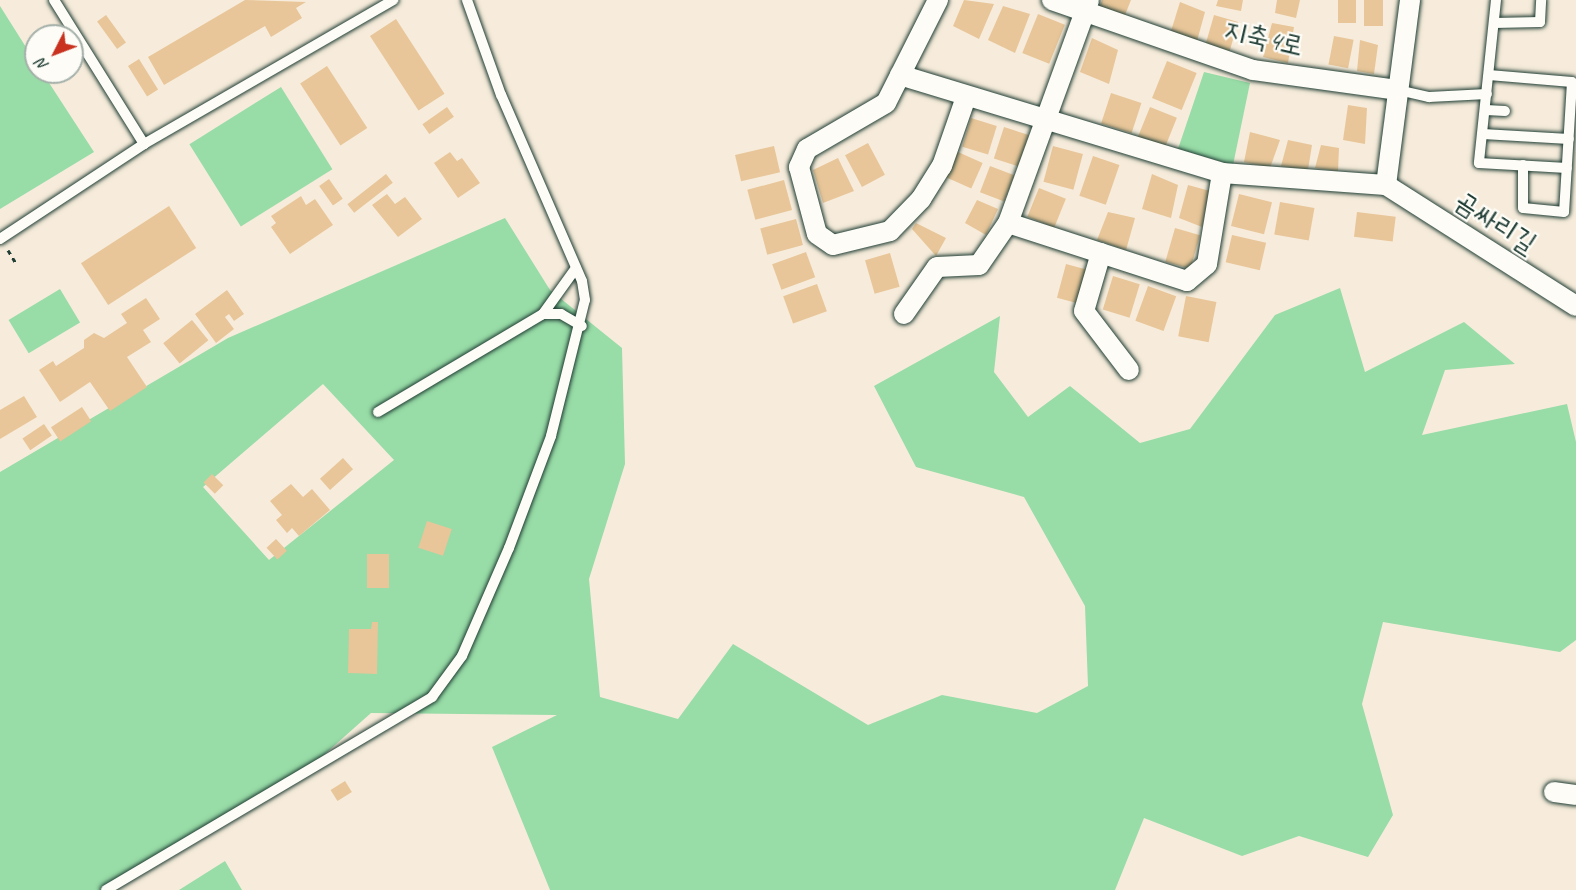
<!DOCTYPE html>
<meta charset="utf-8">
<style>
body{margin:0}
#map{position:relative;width:1576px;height:890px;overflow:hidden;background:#f7ecdb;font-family:Caveat,"Poor Story",sans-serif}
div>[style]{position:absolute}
.green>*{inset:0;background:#98dca7;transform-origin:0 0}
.building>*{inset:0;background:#e8c699;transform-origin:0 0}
.path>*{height:3px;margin-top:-1.5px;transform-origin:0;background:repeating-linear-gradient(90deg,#1f3d34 0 4.5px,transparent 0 9px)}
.roads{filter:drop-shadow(0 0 2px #1f3d34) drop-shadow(0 0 2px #1f3d34)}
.service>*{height:10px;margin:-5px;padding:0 5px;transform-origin:5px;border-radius:5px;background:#fdfcf7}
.minor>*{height:20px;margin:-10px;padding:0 10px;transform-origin:10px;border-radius:10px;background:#fdfcf7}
span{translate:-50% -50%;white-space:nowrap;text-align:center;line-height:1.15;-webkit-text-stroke:4.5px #fdfcf7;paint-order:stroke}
.street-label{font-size:28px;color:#1f3d34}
.north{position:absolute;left:24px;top:24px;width:60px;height:60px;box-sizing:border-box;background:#fdfcf7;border:2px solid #a4b0a9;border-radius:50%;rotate:228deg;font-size:16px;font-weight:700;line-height:24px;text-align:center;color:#1f3d34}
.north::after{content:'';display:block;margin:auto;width:21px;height:27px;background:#c8321e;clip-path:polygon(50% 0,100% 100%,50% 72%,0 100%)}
</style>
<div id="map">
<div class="green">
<div style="clip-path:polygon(0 6px,36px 63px,36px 72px,42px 72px,94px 152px,0 209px)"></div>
<div style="clip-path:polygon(1204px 72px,1250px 83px,1233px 165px,1178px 149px)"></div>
<div style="left:281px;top:87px;width:97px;height:108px;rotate:58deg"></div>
<div style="clip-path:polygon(evenodd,505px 218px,550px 290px,622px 348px,625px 464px,589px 579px,600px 697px,678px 719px,733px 644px,868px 725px,942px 695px,1037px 713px,1088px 686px,1085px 606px,1024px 497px,916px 467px,874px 386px,1000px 316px,994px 372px,1028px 417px,1070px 386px,1140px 443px,1190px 429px,1275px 315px,1340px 288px,1365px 372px,1464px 322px,1515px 364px,1445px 370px,1422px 435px,1567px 404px,1576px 442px,1576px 640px,1560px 652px,1383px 622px,1362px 704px,1393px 815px,1368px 857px,1299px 836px,1242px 856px,1144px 818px,1115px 890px,550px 890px,492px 747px,557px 715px,371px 713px,299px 777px,110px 890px,0 890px,0 472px,228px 338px,505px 218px,323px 384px,394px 460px,269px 560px,203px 487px,323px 384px)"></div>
<div style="left:60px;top:289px;width:39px;height:60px;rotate:59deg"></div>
<div style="clip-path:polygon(225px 861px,242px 890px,179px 890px)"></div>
</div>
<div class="building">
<div style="clip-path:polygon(245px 0,306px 2px,296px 8px,302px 18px,271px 37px,265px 26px,164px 85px,148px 57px)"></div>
<div style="clip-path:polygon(964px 0,994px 4px,979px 39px,953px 26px)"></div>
<div style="clip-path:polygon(1102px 0,1131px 0,1125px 15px,1100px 6px)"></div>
<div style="clip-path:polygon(1218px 0,1243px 0,1241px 11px,1216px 6px)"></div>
<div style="clip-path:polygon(1277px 0,1300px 0,1296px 18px,1275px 13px)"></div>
<div style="left:1338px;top:0;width:18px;height:23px"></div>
<div style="left:1364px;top:0;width:19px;height:26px"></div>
<div style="clip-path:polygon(1180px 2px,1205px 12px,1197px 41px,1171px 31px)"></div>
<div style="clip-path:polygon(1003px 6px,1030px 14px,1015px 53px,988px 40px)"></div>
<div style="left:1038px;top:14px;width:29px;height:42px;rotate:22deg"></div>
<div style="left:106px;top:15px;width:34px;height:11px;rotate:54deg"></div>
<div style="left:1214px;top:15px;width:25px;height:30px;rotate:16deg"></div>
<div style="left:396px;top:19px;width:89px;height:31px;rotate:57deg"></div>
<div style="clip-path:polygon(1272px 23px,1294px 27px,1288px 63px,1263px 57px)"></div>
<div style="left:1334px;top:36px;width:20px;height:29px;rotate:11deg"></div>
<div style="clip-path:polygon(1092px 38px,1118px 50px,1109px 84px,1080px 72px)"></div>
<div style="clip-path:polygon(1360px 40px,1378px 45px,1374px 74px,1357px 71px)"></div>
<div style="left:139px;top:59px;width:36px;height:13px;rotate:58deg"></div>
<div style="left:1167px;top:61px;width:32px;height:40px;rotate:22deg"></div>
<div style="left:327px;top:66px;width:74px;height:32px;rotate:57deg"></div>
<div style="left:1111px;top:93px;width:32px;height:32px;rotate:18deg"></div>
<div style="clip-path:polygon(1348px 105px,1367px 108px,1365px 144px,1343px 140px)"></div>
<div style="left:447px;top:107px;width:12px;height:30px;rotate:55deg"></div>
<div style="left:1150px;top:107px;width:29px;height:33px;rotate:22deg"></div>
<div style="left:971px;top:118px;width:27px;height:30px;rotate:17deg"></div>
<div style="left:1004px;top:127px;width:26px;height:33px;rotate:18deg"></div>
<div style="clip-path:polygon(1250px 132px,1280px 140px,1270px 168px,1244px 162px)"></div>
<div style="clip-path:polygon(1288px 140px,1312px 145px,1308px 170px,1281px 166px)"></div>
<div style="left:868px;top:143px;width:36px;height:26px;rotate:62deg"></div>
<div style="clip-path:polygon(1321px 145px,1339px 148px,1338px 171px,1315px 168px)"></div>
<div style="left:774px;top:146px;width:27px;height:40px;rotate:77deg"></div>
<div style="left:1053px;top:146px;width:31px;height:37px;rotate:15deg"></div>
<div style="clip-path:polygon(450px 152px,457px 161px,462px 158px,480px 183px,458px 198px,434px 163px)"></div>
<div style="left:958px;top:152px;width:27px;height:28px;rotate:24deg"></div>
<div style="left:1093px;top:156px;width:28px;height:42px;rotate:19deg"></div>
<div style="clip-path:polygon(838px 158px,854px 191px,823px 203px,813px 170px)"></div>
<div style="left:990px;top:166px;width:26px;height:28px;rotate:21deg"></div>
<div style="left:386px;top:174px;width:11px;height:49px;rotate:52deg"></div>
<div style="clip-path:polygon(1152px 174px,1178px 185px,1171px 218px,1142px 209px)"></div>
<div style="left:329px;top:179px;width:24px;height:12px;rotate:55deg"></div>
<div style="left:784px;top:180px;width:31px;height:38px;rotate:75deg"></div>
<div style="clip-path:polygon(1188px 185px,1210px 191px,1202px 227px,1179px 218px)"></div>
<div style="left:1039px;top:188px;width:29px;height:31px;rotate:22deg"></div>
<div style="clip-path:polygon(387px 194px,395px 204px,405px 197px,422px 219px,398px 237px,372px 205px)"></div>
<div style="left:1239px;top:194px;width:34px;height:33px;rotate:14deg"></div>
<div style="clip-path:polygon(301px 196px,306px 205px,315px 199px,333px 225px,290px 254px,271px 227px,276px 223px,271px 216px)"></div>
<div style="clip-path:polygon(977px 200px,998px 209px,986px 235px,965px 223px)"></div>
<div style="left:1280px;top:202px;width:35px;height:33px;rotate:10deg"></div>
<div style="left:169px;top:206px;width:50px;height:105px;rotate:57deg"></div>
<div style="clip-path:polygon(1108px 212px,1135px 218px,1126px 250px,1097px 240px)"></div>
<div style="left:1357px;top:212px;width:39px;height:25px;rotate:7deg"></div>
<div style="left:796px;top:219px;width:27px;height:37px;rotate:75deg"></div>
<div style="clip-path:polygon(916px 223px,946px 238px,936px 256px,912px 229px)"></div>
<div style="left:1175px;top:228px;width:26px;height:35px;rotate:16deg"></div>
<div style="left:1232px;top:235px;width:35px;height:28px;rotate:13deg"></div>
<div style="left:806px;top:252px;width:27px;height:36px;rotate:70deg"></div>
<div style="left:890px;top:253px;width:35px;height:26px;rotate:74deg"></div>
<div style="left:1066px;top:264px;width:23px;height:35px;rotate:15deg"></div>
<div style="left:1113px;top:276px;width:28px;height:35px;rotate:17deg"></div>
<div style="left:817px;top:284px;width:29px;height:36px;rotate:70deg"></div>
<div style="left:1148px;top:286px;width:30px;height:37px;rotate:20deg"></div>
<div style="clip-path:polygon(227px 290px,244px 314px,234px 321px,229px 314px,225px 317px,234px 329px,216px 343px,195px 314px)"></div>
<div style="left:1186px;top:296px;width:31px;height:41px;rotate:11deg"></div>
<div style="clip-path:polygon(146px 298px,160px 319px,143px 330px,151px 342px,127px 357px,147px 387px,110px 411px,90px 382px,60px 402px,39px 370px,53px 361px,56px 366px,84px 348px,84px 340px,94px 333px,104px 338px,127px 323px,121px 314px)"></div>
<div style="left:192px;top:320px;width:26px;height:37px;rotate:51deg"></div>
<div style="clip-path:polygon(24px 396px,37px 417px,0 439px,0 410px)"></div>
<div style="left:82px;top:407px;width:17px;height:37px;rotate:57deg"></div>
<div style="left:44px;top:424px;width:14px;height:26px;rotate:56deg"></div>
<div style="left:343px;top:458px;width:15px;height:31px;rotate:48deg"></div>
<div style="left:212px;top:474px;width:16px;height:12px;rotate:45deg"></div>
<div style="clip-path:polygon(291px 484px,303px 497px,312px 489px,330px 510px,299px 536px,292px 528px,287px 533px,276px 520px,282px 515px,270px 501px)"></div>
<div style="left:427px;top:521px;width:26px;height:28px;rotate:18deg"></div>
<div style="left:276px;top:539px;width:16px;height:13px;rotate:47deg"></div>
<div style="left:367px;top:554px;width:22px;height:34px"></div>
<div style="clip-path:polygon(372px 622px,378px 622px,377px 674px,348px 673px,349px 629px,371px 629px)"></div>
<div style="left:345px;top:781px;width:13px;height:17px;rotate:58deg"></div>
</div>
<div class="path">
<div style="left:8px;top:250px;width:17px;rotate:59deg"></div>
</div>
<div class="roads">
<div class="service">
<div style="left:54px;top:0;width:170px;rotate:58deg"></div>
<div style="left:1496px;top:0;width:164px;rotate:96deg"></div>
<div style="left:1479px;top:163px;width:88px;rotate:3.3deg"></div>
<div style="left:1494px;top:23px;width:46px;rotate:-1.2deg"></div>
<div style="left:1540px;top:22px;width:22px;rotate:-87deg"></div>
<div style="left:1489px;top:75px;width:83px;rotate:4.8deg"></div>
<div style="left:1572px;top:82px;width:130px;rotate:93.5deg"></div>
<div style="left:1564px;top:212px;width:41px;rotate:-174.4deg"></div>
<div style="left:1523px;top:208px;width:43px;rotate:-90deg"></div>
<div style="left:1398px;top:90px;width:32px;rotate:13deg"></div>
<div style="left:1429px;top:97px;width:58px;rotate:-3deg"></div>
<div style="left:1486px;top:110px;width:19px;rotate:3deg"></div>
<div style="left:1483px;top:134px;width:86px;rotate:3.3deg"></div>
<div style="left:0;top:239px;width:173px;rotate:-33.4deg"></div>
<div style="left:144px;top:144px;width:288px;rotate:-30deg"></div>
<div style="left:576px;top:268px;width:57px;rotate:125.7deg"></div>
<div style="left:543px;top:314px;width:18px"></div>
<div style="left:561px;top:314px;width:24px;rotate:30deg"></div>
<div style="left:378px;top:412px;width:192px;rotate:-30.7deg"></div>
<div style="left:106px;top:890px;width:379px;rotate:-30.6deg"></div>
<div style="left:432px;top:697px;width:51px;rotate:-53.8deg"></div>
<div style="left:462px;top:656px;width:118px;rotate:-66.5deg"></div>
<div style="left:509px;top:548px;width:120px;rotate:-69.4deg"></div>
<div style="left:551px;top:436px;width:140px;rotate:-76deg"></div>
<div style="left:585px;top:300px;width:19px;rotate:-99deg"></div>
<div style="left:582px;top:281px;width:203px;rotate:-113.5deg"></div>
<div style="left:501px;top:95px;width:101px;rotate:-109.7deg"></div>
</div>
<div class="minor">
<div style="left:938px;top:0;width:115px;rotate:116.8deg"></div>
<div style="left:886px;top:103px;width:91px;rotate:149.8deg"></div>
<div style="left:807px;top:149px;width:20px;rotate:114deg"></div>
<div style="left:799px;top:167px;width:69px;rotate:75deg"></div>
<div style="left:817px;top:234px;width:19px;rotate:35deg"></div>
<div style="left:833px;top:245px;width:59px;rotate:-13.8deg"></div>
<div style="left:890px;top:231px;width:45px;rotate:-45.9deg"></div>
<div style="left:921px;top:199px;width:39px;rotate:-58deg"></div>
<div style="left:942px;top:166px;width:73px;rotate:-70.8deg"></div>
<div style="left:1052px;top:0;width:213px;rotate:19.2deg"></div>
<div style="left:1253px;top:70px;width:146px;rotate:7.9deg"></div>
<div style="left:900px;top:75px;width:337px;rotate:16.9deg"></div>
<div style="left:1222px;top:173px;width:164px;rotate:4.2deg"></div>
<div style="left:1386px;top:185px;width:187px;rotate:-82.6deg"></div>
<div style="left:1386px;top:185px;width:225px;rotate:32.5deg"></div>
<div style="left:1008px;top:223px;width:188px;rotate:18deg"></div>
<div style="left:1187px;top:281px;width:26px;rotate:-40deg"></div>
<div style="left:1207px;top:264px;width:92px;rotate:-80.6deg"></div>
<div style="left:1101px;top:253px;width:60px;rotate:106.3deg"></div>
<div style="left:1084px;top:311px;width:74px;rotate:52.7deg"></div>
<div style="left:904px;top:314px;width:57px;rotate:-54.9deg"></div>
<div style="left:937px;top:267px;width:42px;rotate:-2.7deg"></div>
<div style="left:979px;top:265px;width:51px;rotate:-55.4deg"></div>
<div style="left:1008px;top:223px;width:237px;rotate:-70deg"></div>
<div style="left:1554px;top:792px;width:22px;rotate:8deg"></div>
</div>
</div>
<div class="street-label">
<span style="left:1264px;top:38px;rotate:13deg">지축4로</span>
<span style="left:1496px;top:222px;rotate:33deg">곰싸리길</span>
</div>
<div class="north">N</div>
</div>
